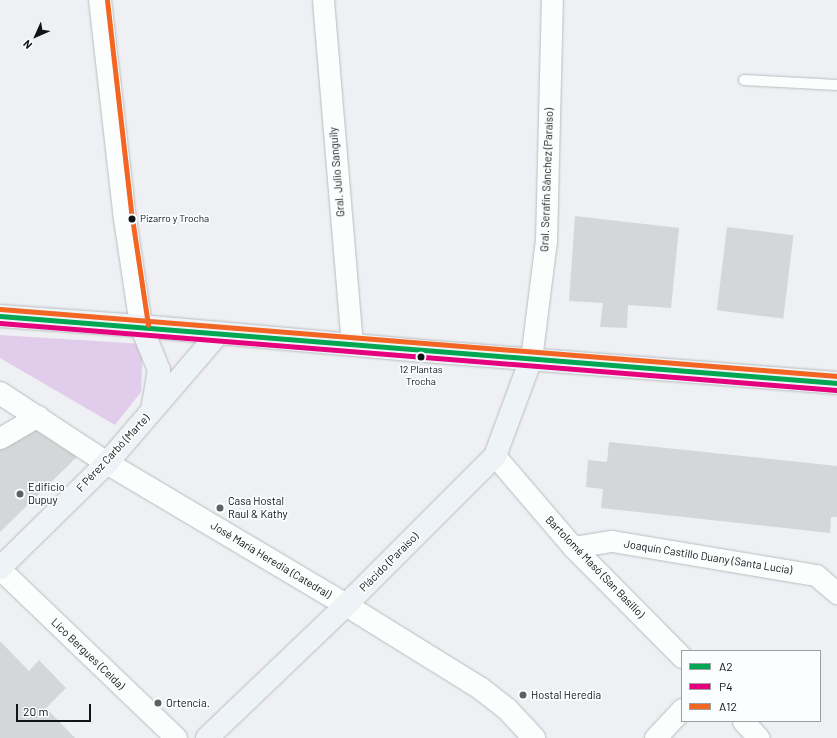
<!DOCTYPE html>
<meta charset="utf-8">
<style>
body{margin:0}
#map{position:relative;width:837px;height:738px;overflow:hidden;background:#eef0f3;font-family:Barlow,sans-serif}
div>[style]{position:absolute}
.green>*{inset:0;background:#e2cceb}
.building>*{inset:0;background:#d5d6d8;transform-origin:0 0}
.roads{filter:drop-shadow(0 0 1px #babcbf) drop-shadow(0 0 1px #babcbf)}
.service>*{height:10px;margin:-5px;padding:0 5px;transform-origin:5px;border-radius:5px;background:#fcfdfd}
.minor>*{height:21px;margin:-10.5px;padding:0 10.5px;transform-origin:10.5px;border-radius:10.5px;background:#fcfdfd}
.tertiary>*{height:22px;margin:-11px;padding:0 11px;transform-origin:11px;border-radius:11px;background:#fcfdfd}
.primary>*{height:22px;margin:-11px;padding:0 11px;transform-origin:11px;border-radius:11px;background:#edf3f6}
.bus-1>*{height:5px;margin:-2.5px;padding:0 2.5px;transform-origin:2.5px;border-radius:2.5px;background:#00a651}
.bus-2>*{height:5px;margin:-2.5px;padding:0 2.5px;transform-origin:2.5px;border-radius:2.5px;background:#e5007d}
.bus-3>*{height:5px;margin:-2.5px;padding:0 2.5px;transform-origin:2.5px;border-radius:2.5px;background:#f26522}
.dots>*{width:11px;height:11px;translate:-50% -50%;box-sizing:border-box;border:2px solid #fcfdfe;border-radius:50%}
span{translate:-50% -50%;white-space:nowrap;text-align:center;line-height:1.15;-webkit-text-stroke:3.5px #fcfdfe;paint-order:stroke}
.bus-label{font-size:10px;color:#111314}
.left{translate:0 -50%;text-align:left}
.street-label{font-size:11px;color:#111314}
.poi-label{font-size:11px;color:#111314}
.legend{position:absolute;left:681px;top:650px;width:140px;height:72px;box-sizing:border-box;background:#fcfdfe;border:1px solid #9e9fa0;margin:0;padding:5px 7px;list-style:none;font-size:12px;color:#111314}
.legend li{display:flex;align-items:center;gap:8px;height:20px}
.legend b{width:20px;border:1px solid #9e9fa0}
.north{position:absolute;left:16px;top:16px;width:40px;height:40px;-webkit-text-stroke:3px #fcfdfe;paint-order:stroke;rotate:225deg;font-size:11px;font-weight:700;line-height:16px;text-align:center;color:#111314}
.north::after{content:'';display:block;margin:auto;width:14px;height:18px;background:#111314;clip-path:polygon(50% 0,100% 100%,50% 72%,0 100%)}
.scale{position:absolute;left:16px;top:704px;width:75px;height:18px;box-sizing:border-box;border:2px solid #111314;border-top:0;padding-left:5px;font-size:12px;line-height:14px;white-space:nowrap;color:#111314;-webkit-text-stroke:3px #fcfdfe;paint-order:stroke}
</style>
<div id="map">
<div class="green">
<div style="clip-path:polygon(0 335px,143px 344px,141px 392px,115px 425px,0 358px)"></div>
</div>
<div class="building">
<div style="clip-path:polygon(575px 216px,679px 228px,671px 308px,628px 305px,627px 328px,600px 327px,603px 303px,569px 301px)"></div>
<div style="left:727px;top:227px;width:67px;height:84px;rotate:7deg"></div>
<div style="clip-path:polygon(34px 425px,79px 455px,0 532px,0 449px)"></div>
<div style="clip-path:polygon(609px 442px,837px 466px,837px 517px,831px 517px,830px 533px,601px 508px,603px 489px,586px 487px,588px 460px,607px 462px)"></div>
<div style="clip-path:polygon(0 641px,29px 671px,39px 660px,66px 688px,46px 708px,75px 738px,0 738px)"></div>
</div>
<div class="roads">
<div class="service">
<div style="left:744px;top:80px;width:93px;rotate:3.1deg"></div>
</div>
<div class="minor">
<div style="left:323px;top:0;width:345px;rotate:85.2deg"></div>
<div style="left:531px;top:359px;width:119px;rotate:-82.8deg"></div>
<div style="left:546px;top:241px;width:241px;rotate:-88.6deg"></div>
<div style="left:0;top:438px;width:44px;rotate:-30.1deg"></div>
<div style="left:495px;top:456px;width:120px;rotate:49.4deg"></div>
<div style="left:573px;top:547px;width:155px;rotate:45.3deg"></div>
<div style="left:573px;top:547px;width:39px;rotate:-9deg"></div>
<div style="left:612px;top:541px;width:207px;rotate:9.5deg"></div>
<div style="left:816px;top:575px;width:28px;rotate:41deg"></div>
<div style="left:0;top:569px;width:244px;rotate:43.8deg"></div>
<div style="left:743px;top:721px;width:23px;rotate:47deg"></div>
<div style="left:655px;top:738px;width:40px;rotate:-47deg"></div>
</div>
<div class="tertiary">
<div style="left:100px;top:0;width:213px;rotate:83.5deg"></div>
<div style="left:124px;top:212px;width:115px;rotate:81.5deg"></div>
<div style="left:0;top:393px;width:128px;rotate:33.2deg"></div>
<div style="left:107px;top:463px;width:278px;rotate:30.7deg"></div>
<div style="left:346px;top:605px;width:158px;rotate:31.8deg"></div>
<div style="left:480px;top:688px;width:34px;rotate:38deg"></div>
<div style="left:507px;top:709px;width:40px;rotate:47deg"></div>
</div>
<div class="primary">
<div style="left:0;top:316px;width:141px;rotate:4.1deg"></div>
<div style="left:141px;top:326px;width:282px;rotate:5.1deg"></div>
<div style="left:422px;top:351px;width:416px;rotate:4.4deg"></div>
<div style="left:141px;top:326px;width:48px;rotate:67.8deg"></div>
<div style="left:159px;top:370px;width:41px;rotate:99.9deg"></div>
<div style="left:0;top:568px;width:150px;rotate:-44.5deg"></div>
<div style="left:107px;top:463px;width:172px;rotate:-49.3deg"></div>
<div style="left:207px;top:738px;width:192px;rotate:-43.7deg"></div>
<div style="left:346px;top:605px;width:211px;rotate:-45deg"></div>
<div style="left:495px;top:456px;width:103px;rotate:-69.6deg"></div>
</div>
</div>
<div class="bus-1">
<div style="left:0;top:316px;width:840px;rotate:4.58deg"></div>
</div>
<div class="bus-2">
<div style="left:0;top:323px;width:839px;rotate:4.58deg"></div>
</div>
<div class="bus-3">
<div style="left:107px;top:0;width:212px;rotate:83.5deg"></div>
<div style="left:131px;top:211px;width:115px;rotate:81.5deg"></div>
<div style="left:0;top:309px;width:840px;rotate:4.58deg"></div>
</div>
<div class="dots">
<div style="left:132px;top:219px;background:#111314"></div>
<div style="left:421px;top:357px;background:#111314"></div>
<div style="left:20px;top:494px;background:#5e6062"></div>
<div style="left:220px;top:508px;background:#5e6062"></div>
<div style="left:523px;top:695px;background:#5e6062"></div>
<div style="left:158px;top:703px;background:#5e6062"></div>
</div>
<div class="bus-label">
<span class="left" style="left:140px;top:219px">Pizarro y Trocha</span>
<span style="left:421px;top:375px">12 Plantas<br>Trocha</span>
</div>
<div class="street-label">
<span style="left:337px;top:172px;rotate:-95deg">Gral. Julio Sanguily</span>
<span style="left:547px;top:180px;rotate:-88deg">Gral. Serafín Sánchez (Paraíso)</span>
<span style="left:113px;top:453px;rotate:-47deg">F Pérez Carbó (Marte)</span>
<span style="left:708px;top:557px;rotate:9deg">Joaquín Castillo Duany (Santa Lucía)</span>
<span style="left:271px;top:560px;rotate:31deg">José María Heredia (Catedral)</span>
<span style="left:389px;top:562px;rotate:-45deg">Plácido (Paraíso)</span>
<span style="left:595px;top:567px;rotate:46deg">Bartolomé Masó (San Basilio)</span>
<span style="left:88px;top:654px;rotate:44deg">Lico Bergues (Celda)</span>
</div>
<div class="poi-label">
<span class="left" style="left:28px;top:494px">Edificio<br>Dupuy</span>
<span class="left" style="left:228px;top:508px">Casa Hostal<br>Raul &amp; Kathy</span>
<span class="left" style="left:531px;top:695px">Hostal Heredia</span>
<span class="left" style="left:166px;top:703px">Ortencia.</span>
</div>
<ul class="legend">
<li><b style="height:5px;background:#00a651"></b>A2</li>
<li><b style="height:5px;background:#e5007d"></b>P4</li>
<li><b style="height:5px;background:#f26522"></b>A12</li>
</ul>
<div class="north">N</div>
<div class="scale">20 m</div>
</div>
